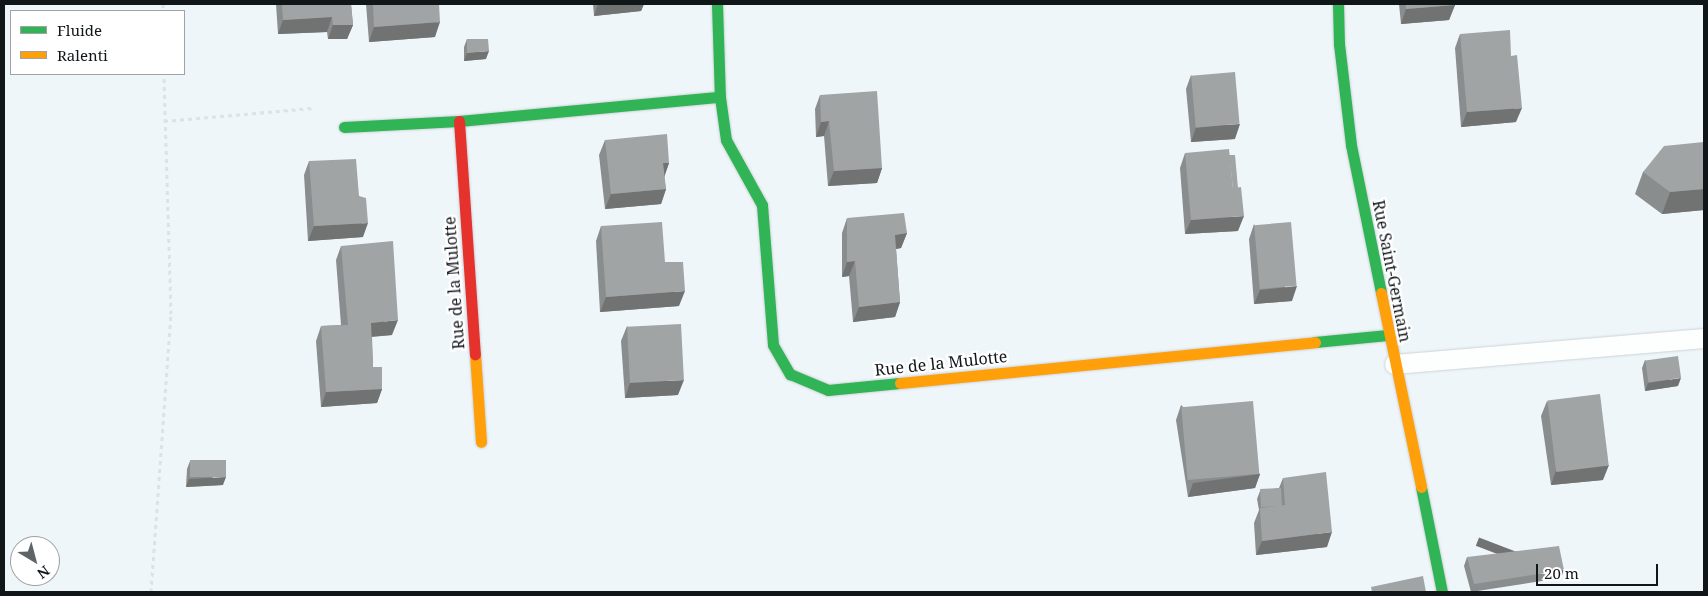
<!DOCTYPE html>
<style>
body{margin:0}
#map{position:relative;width:1708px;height:596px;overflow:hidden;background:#eff6fa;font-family:"Noto Serif",serif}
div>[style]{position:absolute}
.path>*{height:3px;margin-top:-1.5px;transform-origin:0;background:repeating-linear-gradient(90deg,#dfe1e2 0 4px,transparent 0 8px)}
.roads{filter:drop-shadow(0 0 1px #cdd3d7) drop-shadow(0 0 1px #cdd3d7)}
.lane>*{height:19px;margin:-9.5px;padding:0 9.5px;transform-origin:9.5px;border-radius:9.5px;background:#fdfefe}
.fast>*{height:11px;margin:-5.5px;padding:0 5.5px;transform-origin:5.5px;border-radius:5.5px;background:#30b455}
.slow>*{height:11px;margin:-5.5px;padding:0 5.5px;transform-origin:5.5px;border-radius:5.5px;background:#ff9f0a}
.jam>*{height:11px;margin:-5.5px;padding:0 5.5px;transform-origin:5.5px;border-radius:5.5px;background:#e5322d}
.wall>*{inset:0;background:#8a8d8d}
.shaded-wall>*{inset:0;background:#717373;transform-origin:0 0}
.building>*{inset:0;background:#a1a4a4;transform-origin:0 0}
span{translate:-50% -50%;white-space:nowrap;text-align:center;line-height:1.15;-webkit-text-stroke:4.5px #fff;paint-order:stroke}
.street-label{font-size:16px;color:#111619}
.frame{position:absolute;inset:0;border:5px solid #111619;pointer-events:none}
.legend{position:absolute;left:10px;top:10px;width:175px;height:65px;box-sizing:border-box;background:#fff;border:1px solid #a0a2a3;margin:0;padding:6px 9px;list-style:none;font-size:15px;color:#111619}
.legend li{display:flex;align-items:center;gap:10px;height:25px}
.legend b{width:25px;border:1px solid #a0a2a3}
.north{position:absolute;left:10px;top:536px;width:50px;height:50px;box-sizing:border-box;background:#fff;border:1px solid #a0a2a3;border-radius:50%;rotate:143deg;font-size:14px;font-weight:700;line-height:20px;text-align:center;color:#111619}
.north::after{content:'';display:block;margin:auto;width:18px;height:22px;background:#5f6468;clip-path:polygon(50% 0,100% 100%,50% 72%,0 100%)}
.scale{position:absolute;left:1536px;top:564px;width:122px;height:22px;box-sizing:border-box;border:2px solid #111619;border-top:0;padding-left:6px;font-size:15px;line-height:18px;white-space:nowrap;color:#111619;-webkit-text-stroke:4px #fff;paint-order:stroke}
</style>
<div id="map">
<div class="path">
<div style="left:163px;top:4px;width:7px;rotate:90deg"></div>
<div style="left:164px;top:121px;width:151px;rotate:-5deg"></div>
<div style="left:151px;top:592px;width:279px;rotate:-85.9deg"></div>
<div style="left:171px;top:314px;width:240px;rotate:-91.7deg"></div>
</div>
<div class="roads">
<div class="lane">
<div style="left:1394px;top:364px;width:311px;rotate:-4.8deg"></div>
</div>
<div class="fast">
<div style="left:717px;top:4px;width:93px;rotate:88.2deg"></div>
<div style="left:720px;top:97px;width:43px;rotate:82.1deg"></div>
<div style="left:726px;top:140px;width:74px;rotate:61deg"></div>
<div style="left:762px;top:205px;width:140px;rotate:85.5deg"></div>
<div style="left:773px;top:345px;width:34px;rotate:60deg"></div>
<div style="left:790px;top:374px;width:41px;rotate:22.8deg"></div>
<div style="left:828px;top:390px;width:72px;rotate:-5.6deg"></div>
<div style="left:1338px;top:4px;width:40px;rotate:88.6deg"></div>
<div style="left:1339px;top:44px;width:102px;rotate:83.2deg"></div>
<div style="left:1351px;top:145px;width:151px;rotate:78.5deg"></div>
<div style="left:344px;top:127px;width:115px;rotate:-3deg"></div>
<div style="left:459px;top:121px;width:262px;rotate:-5.3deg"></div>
<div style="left:1315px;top:342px;width:73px;rotate:-5.5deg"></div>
<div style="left:1421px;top:487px;width:107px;rotate:78.7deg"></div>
</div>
<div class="slow">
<div style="left:1381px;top:293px;width:198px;rotate:78.3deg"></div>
<div style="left:475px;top:354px;width:88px;rotate:86.1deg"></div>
<div style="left:900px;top:383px;width:417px;rotate:-5.6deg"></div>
</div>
<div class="jam">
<div style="left:459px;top:121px;width:234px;rotate:86.1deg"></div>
</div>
</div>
<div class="wall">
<div style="clip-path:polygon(276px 4px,351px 4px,353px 25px,347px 39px,328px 39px,327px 32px,278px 34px)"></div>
<div style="clip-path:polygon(366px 4px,439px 4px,435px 37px,369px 42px)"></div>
<div style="clip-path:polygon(593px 4px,644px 4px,641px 11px,594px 16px)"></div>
<div style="clip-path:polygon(1399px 4px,1455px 4px,1455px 5px,1449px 20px,1401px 24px)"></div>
<div style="clip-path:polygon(1460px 34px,1511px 56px,1516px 122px,1461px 127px,1455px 48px)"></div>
<div style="clip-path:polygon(467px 39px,486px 59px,464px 61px,464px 47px)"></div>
<div style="clip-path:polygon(1191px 75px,1235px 139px,1191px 142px,1186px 89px)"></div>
<div style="clip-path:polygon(820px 95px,882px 168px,877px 183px,828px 186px,824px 136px,816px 137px,815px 109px)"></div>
<div style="clip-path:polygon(605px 140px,669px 163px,664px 176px,666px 189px,661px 204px,605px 209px,599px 155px)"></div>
<div style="clip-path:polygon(1704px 142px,1704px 210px,1662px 214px,1635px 194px,1643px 172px)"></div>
<div style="clip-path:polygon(1185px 153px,1238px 231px,1185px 234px,1180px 168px)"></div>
<div style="clip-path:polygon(309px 161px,359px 196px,363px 237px,308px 241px,304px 175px)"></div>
<div style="clip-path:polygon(847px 218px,907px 233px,901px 248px,896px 249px,900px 302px,895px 317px,853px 322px,849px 276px,842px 277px,842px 233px)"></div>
<div style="clip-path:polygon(1254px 224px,1292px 301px,1254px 304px,1249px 239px)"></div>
<div style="clip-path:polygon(601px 226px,665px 262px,679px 306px,600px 312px,596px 241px)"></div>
<div style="clip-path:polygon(341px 246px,392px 335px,372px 337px,373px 367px,382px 389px,377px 403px,321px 407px,316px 341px,321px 326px,341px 325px,336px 260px)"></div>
<div style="clip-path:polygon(627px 326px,678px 395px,625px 398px,621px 341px)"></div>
<div style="clip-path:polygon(1645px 360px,1678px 386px,1645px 391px,1642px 368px)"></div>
<div style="clip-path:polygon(1547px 401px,1603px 480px,1551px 485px,1541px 416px)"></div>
<div style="clip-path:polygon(1181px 405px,1260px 474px,1255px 488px,1188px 497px,1176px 420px)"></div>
<div style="clip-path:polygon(190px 461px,223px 485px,186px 487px,187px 469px)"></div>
<div style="clip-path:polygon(1283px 478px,1327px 547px,1256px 555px,1254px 523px,1259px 510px,1257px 499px,1260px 491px,1279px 488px)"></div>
<div style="clip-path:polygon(1467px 557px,1561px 578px,1471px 592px,1464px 566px)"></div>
</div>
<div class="shaded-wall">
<div style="clip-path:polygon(598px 4px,644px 4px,641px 11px,594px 16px)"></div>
<div style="clip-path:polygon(1455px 5px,1449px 20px,1401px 24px,1406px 9px)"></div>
<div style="clip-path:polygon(332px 17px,327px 32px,278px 34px,283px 20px)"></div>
<div style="clip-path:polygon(440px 22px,435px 37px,369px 42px,374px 27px)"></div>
<div style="clip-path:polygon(333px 25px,353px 25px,347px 39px,328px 39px)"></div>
<div style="clip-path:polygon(489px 51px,486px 59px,464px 61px,467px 53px)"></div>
<div style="clip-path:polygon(1522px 108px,1516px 122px,1461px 127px,1467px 112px)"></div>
<div style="clip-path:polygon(829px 121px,824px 136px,816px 137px,821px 122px)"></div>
<div style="clip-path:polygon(1240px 124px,1235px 139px,1191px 142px,1196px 127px)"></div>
<div style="clip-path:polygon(663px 163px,669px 163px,664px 178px)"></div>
<div style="clip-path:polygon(882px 168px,877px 183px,828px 186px,834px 171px)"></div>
<div style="clip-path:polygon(666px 189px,661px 204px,605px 209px,611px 194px)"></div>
<div style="clip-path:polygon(1704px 189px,1704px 210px,1662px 214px,1670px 192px)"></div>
<div style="clip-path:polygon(1244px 216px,1238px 231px,1185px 234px,1191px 220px)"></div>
<div style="clip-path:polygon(368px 223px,363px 237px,308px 241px,314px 226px)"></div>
<div style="clip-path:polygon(907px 233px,901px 248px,890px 250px,895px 235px)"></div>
<div style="clip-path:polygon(855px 261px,849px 276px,842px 277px,847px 262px)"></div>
<div style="clip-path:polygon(1297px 286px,1292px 301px,1254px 304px,1260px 290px)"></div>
<div style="clip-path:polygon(685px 291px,679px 306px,600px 312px,606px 297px)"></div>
<div style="clip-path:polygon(900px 302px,895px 317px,853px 322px,859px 307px)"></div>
<div style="clip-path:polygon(398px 320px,392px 335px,366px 337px,371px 323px)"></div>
<div style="clip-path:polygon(1681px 378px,1678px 386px,1645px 391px,1648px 383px)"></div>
<div style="clip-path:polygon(684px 380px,678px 395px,625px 398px,630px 383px)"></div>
<div style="clip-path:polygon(382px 389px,377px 403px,321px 407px,326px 392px)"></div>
<div style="clip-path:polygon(1609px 465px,1603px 480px,1551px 485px,1556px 470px)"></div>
<div style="clip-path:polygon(1260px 474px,1255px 488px,1188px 497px,1193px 483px)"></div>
<div style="clip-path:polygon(226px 477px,223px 485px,186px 487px,189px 479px)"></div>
<div style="clip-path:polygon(1332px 532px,1327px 547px,1256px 555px,1262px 541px)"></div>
<div style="left:1564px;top:570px;width:9px;height:91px;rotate:111deg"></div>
</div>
<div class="building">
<div style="clip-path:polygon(282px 4px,351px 4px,353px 25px,333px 25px,332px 17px,283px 20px)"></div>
<div style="clip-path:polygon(373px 4px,439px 4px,440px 22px,374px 27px)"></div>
<div style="clip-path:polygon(1406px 4px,1455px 4px,1455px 5px,1406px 9px)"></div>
<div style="clip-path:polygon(1510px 30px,1511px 56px,1517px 55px,1522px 108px,1467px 112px,1460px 34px)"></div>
<div style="clip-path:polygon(467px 39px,488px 39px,489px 51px,467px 53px)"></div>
<div style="left:1235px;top:72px;width:52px;height:44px;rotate:85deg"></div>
<div style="clip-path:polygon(877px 91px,882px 168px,834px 171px,829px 121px,821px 122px,820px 95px)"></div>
<div style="clip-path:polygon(667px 134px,669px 163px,663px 163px,666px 189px,611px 194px,605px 140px)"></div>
<div style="clip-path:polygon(1704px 142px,1704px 189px,1670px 192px,1643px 172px,1664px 146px)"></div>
<div style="clip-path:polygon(1229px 149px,1233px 188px,1241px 187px,1244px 216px,1191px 220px,1185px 153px)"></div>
<div style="clip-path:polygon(1229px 155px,1235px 155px,1238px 188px,1233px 188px)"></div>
<div style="clip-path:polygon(356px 159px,359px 196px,366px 198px,368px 223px,314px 226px,309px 161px)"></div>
<div style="clip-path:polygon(904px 213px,907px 233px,895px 235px,900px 302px,859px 307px,855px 261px,847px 262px,847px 218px)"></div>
<div style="clip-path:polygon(662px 222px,665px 262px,683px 262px,685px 291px,606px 297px,601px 226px)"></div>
<div style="left:1291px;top:222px;width:64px;height:37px;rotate:85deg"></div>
<div style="clip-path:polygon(393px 241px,398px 320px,371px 323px,373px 367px,382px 367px,382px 389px,326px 392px,321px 326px,348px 325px,341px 246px)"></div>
<div style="left:681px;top:324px;width:56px;height:54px;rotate:87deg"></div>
<div style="left:1678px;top:356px;width:22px;height:33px;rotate:82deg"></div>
<div style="left:1600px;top:394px;width:72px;height:53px;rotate:83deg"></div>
<div style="left:1253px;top:401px;width:73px;height:72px;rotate:85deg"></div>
<div style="left:226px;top:460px;width:17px;height:36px;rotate:90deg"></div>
<div style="clip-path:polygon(1326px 472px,1332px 532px,1262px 541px,1260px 508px,1285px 505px,1283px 478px)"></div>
<div style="left:1281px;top:488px;width:18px;height:21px;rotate:87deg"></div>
<div style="clip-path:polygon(1559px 546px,1564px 570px,1474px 584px,1467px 557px)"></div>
<div style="clip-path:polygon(1423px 576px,1426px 592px,1372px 592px,1371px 587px)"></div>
</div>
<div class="street-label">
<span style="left:1392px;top:271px;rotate:79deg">Rue Saint-Germain</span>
<span style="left:454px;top:283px;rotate:-94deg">Rue de la Mulotte</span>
<span style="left:941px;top:363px;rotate:-6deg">Rue de la Mulotte</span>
</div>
<div class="frame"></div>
<ul class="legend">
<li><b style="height:6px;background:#30b455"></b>Fluide</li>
<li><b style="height:6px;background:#ff9f0a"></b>Ralenti</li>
</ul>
<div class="north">N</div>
<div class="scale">20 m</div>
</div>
